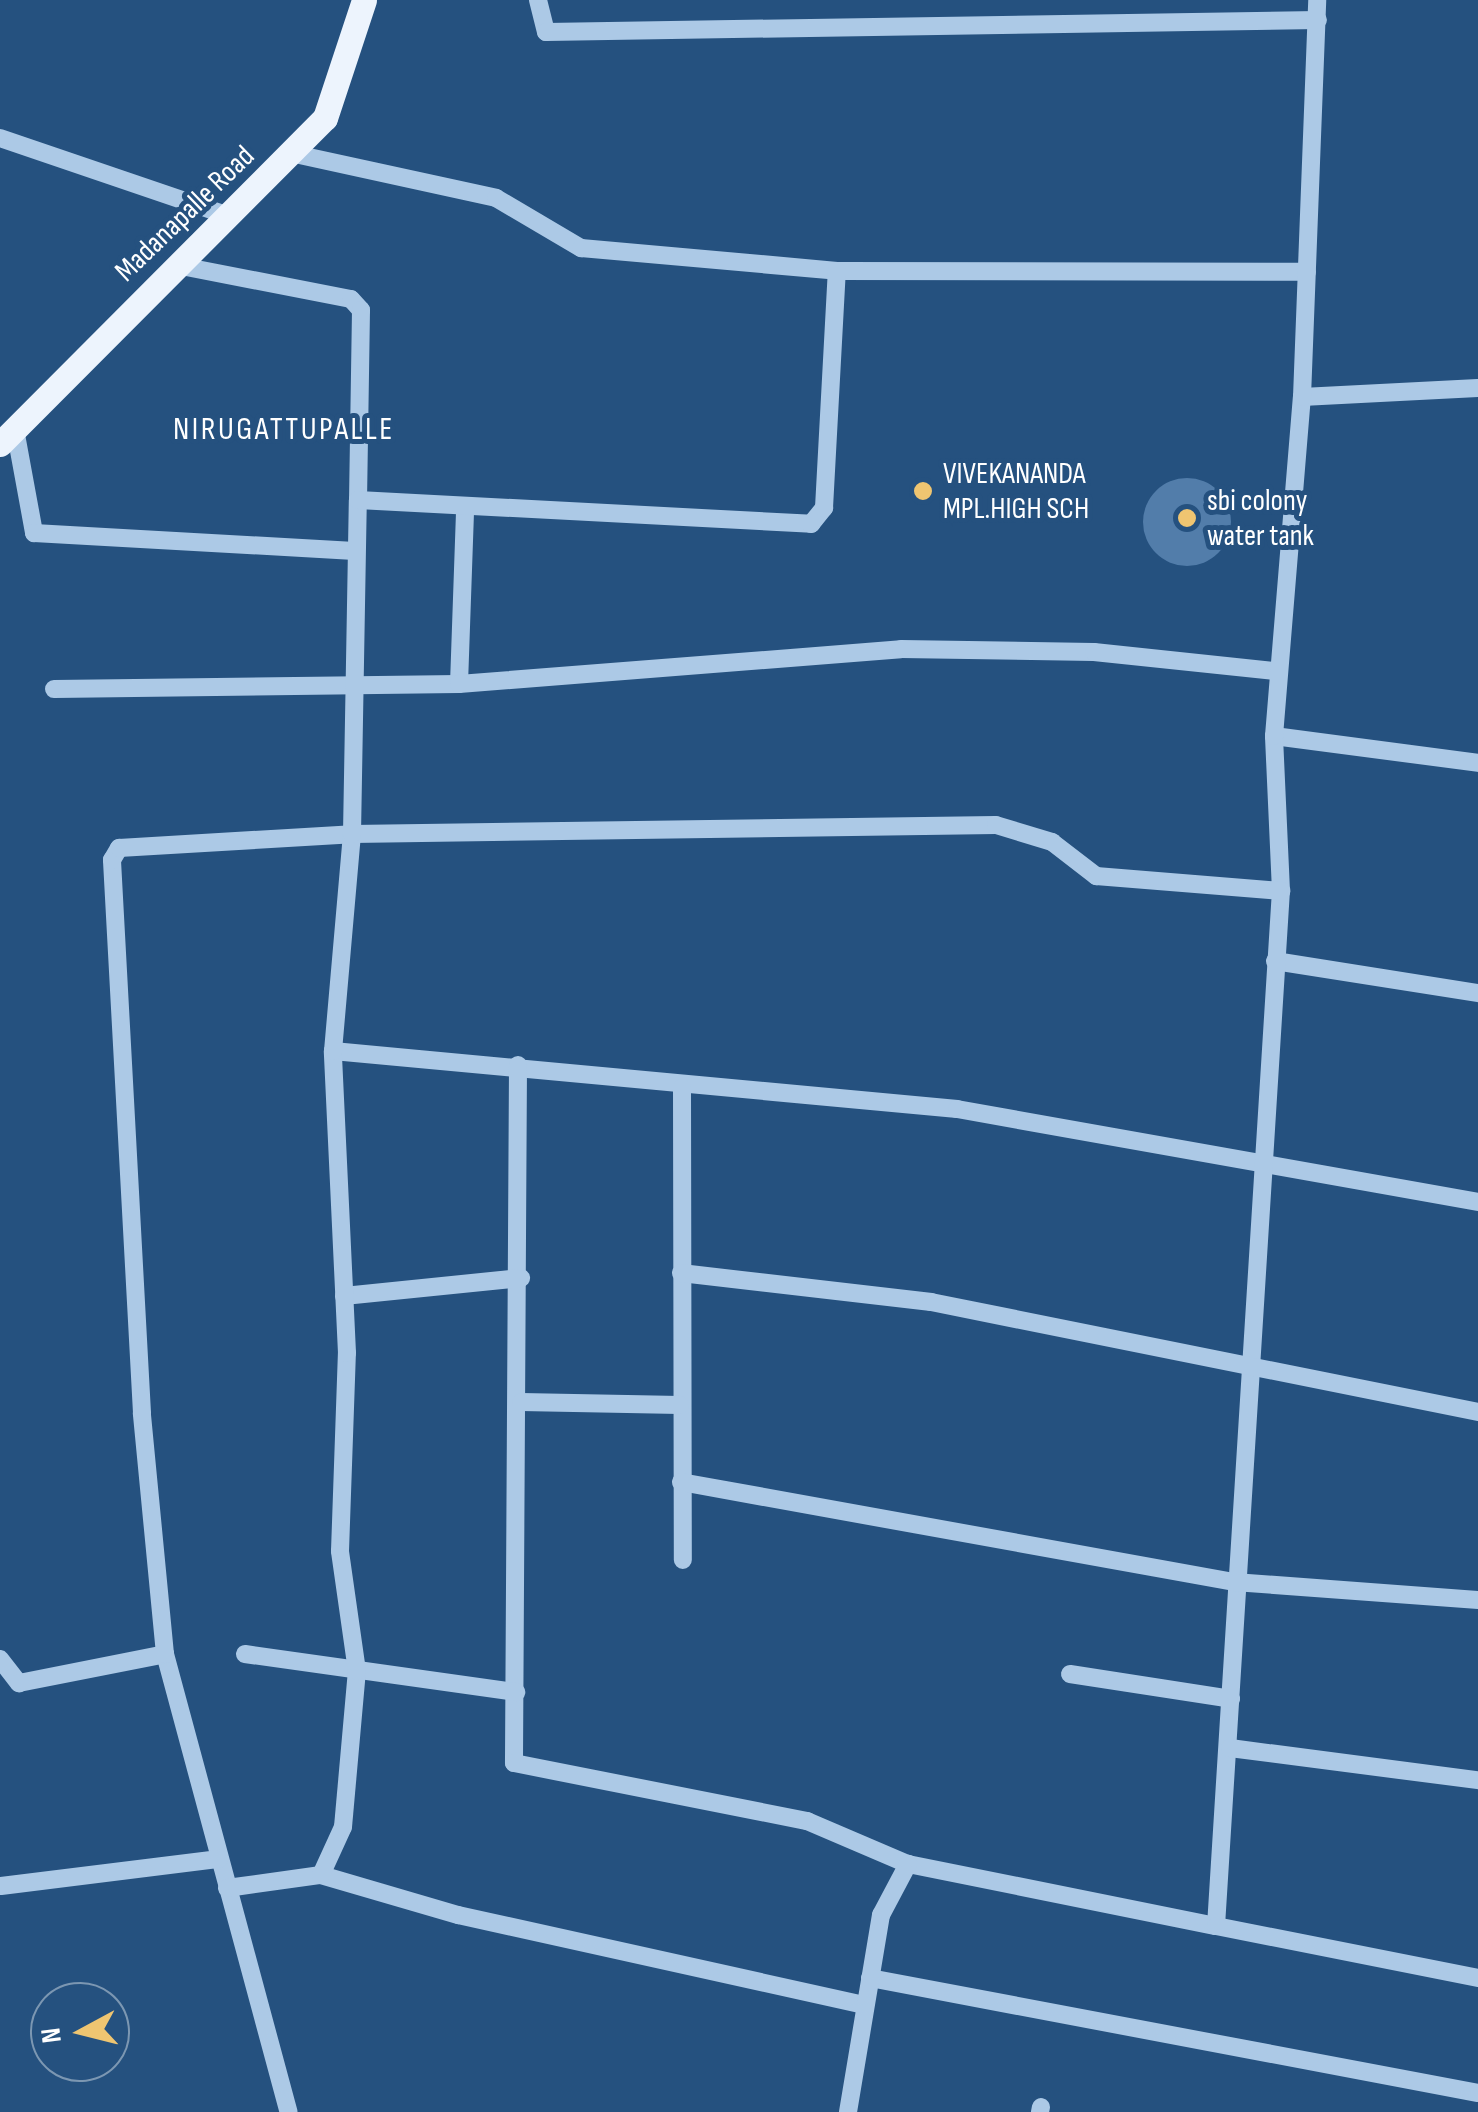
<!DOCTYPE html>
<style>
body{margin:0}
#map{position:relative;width:1478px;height:2112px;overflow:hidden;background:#25517f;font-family:"Sofia Sans Condensed",sans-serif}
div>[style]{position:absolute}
.building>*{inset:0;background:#527daa}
.round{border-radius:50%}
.minor>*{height:18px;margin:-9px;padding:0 9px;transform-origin:9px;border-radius:9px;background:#acc9e6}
.major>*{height:25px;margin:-12.5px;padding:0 12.5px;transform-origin:12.5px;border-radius:12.5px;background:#edf4fd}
.dots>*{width:28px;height:28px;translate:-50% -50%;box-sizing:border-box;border:5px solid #25517f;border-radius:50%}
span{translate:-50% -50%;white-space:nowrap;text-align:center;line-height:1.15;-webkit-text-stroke:10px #25517f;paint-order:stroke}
.street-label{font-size:30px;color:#fff}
.poi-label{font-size:30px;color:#fff}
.left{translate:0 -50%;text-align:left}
.neighbourhood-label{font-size:32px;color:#fff;letter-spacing:2.5px}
.north{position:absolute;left:30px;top:1982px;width:100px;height:100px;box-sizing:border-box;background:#25517f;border:2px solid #7c97b2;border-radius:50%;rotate:263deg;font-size:28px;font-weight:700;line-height:40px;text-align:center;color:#fff}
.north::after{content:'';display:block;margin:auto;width:35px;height:45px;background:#efc571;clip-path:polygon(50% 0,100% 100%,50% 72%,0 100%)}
</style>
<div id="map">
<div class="building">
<div class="round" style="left:1143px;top:478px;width:88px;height:88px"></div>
</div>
<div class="minor">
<div style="left:538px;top:0;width:33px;rotate:76deg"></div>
<div style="left:546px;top:32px;width:772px;rotate:-0.89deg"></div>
<div style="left:0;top:138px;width:242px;rotate:18.8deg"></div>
<div style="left:295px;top:154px;width:206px;rotate:12.3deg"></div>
<div style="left:496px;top:198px;width:99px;rotate:30.5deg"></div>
<div style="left:581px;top:248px;width:257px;rotate:5.1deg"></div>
<div style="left:837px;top:271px;width:470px;rotate:0.1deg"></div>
<div style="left:176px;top:265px;width:178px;rotate:11deg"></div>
<div style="left:351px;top:299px;width:15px;rotate:48deg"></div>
<div style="left:361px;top:310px;width:190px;rotate:90.9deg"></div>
<div style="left:1302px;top:397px;width:176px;rotate:-2.9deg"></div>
<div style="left:15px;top:429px;width:106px;rotate:79.6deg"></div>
<div style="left:34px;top:533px;width:321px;rotate:3.2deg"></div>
<div style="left:459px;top:684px;width:171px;rotate:-88deg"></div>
<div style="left:54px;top:689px;width:405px;rotate:-0.7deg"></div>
<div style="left:459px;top:684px;width:443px;rotate:-4.5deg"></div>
<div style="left:901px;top:649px;width:193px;rotate:0.9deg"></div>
<div style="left:1094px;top:652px;width:183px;rotate:6deg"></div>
<div style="left:1274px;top:736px;width:206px;rotate:7.5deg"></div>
<div style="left:1275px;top:961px;width:206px;rotate:9deg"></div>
<div style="left:333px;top:1051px;width:627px;rotate:5.31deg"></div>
<div style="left:957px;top:1109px;width:529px;rotate:10.12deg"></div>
<div style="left:518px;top:1065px;width:698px;rotate:90.33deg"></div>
<div style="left:514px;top:1763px;width:299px;rotate:11.2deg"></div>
<div style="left:807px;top:1821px;width:110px;rotate:23.1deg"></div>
<div style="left:908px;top:1864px;width:314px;rotate:11.4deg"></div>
<div style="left:1216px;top:1926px;width:1037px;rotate:-86.41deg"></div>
<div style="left:1281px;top:891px;width:155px;rotate:-92.6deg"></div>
<div style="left:1274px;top:736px;width:340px;rotate:-85.3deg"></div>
<div style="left:1302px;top:397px;width:397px;rotate:-87.8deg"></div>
<div style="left:682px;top:1088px;width:472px;rotate:89.9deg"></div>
<div style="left:681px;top:1273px;width:252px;rotate:6.6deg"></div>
<div style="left:931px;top:1302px;width:558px;rotate:11.37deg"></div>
<div style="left:344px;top:1296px;width:178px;rotate:-5.8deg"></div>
<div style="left:521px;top:1402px;width:159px;rotate:1.1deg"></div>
<div style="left:681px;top:1482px;width:562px;rotate:10.25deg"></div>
<div style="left:1234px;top:1582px;width:245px;rotate:4.2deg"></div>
<div style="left:165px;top:1654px;width:474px;rotate:74.9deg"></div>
<div style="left:245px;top:1654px;width:274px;rotate:8deg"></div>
<div style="left:0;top:1659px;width:31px;rotate:52deg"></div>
<div style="left:19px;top:1683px;width:149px;rotate:-11.2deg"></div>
<div style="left:165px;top:1654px;width:242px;rotate:-95.5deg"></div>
<div style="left:142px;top:1413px;width:554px;rotate:-93.11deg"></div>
<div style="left:112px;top:860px;width:14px;rotate:-60deg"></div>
<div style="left:119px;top:848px;width:233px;rotate:-3.4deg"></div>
<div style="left:352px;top:834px;width:644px;rotate:-0.8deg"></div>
<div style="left:996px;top:825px;width:59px;rotate:16.9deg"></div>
<div style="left:1052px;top:842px;width:56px;rotate:37.7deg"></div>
<div style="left:1096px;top:876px;width:186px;rotate:4.6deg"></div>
<div style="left:1070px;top:1674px;width:163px;rotate:8.8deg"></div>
<div style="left:1230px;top:1748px;width:250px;rotate:7.4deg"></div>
<div style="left:321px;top:1875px;width:143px;rotate:16.3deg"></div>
<div style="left:458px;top:1915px;width:416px;rotate:12.5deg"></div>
<div style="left:1px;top:1886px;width:220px;rotate:-7.1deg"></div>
<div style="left:227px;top:1888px;width:95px;rotate:-7.9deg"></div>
<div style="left:321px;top:1875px;width:53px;rotate:-65.4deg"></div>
<div style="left:343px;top:1827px;width:157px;rotate:-84.9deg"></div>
<div style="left:357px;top:1671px;width:121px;rotate:-98.1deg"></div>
<div style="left:340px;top:1551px;width:198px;rotate:-88deg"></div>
<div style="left:347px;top:1353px;width:302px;rotate:-92.7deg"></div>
<div style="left:333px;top:1051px;width:218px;rotate:-85deg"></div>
<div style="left:352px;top:834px;width:334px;rotate:-89deg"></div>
<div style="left:358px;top:500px;width:454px;rotate:3deg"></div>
<div style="left:811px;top:524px;width:21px;rotate:-51deg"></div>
<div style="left:824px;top:508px;width:237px;rotate:-86.9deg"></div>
<div style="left:1216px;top:1926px;width:267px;rotate:11.2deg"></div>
<div style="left:870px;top:1978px;width:619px;rotate:10.71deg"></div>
<div style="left:848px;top:2112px;width:200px;rotate:-80.5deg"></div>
<div style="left:881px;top:1915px;width:58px;rotate:-62.1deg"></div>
<div style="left:1040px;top:2112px;width:5px;rotate:-79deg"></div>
</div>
<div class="major">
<div style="left:0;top:444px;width:460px;rotate:-45.1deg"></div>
<div style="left:325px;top:118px;width:124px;rotate:-71.7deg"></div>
</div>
<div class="dots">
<div style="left:923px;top:491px;background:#efc571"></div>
<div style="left:1187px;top:518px;background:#efc571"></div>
</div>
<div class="street-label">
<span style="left:185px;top:214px;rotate:-44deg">Madanapalle Road</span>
</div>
<div class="poi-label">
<span class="left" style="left:943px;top:491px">VIVEKANANDA<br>MPL.HIGH SCH</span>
<span class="left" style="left:1207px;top:518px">sbi colony<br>water tank</span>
</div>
<div class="neighbourhood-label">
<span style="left:284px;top:430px">NIRUGATTUPALLE</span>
</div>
<div class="north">N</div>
</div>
